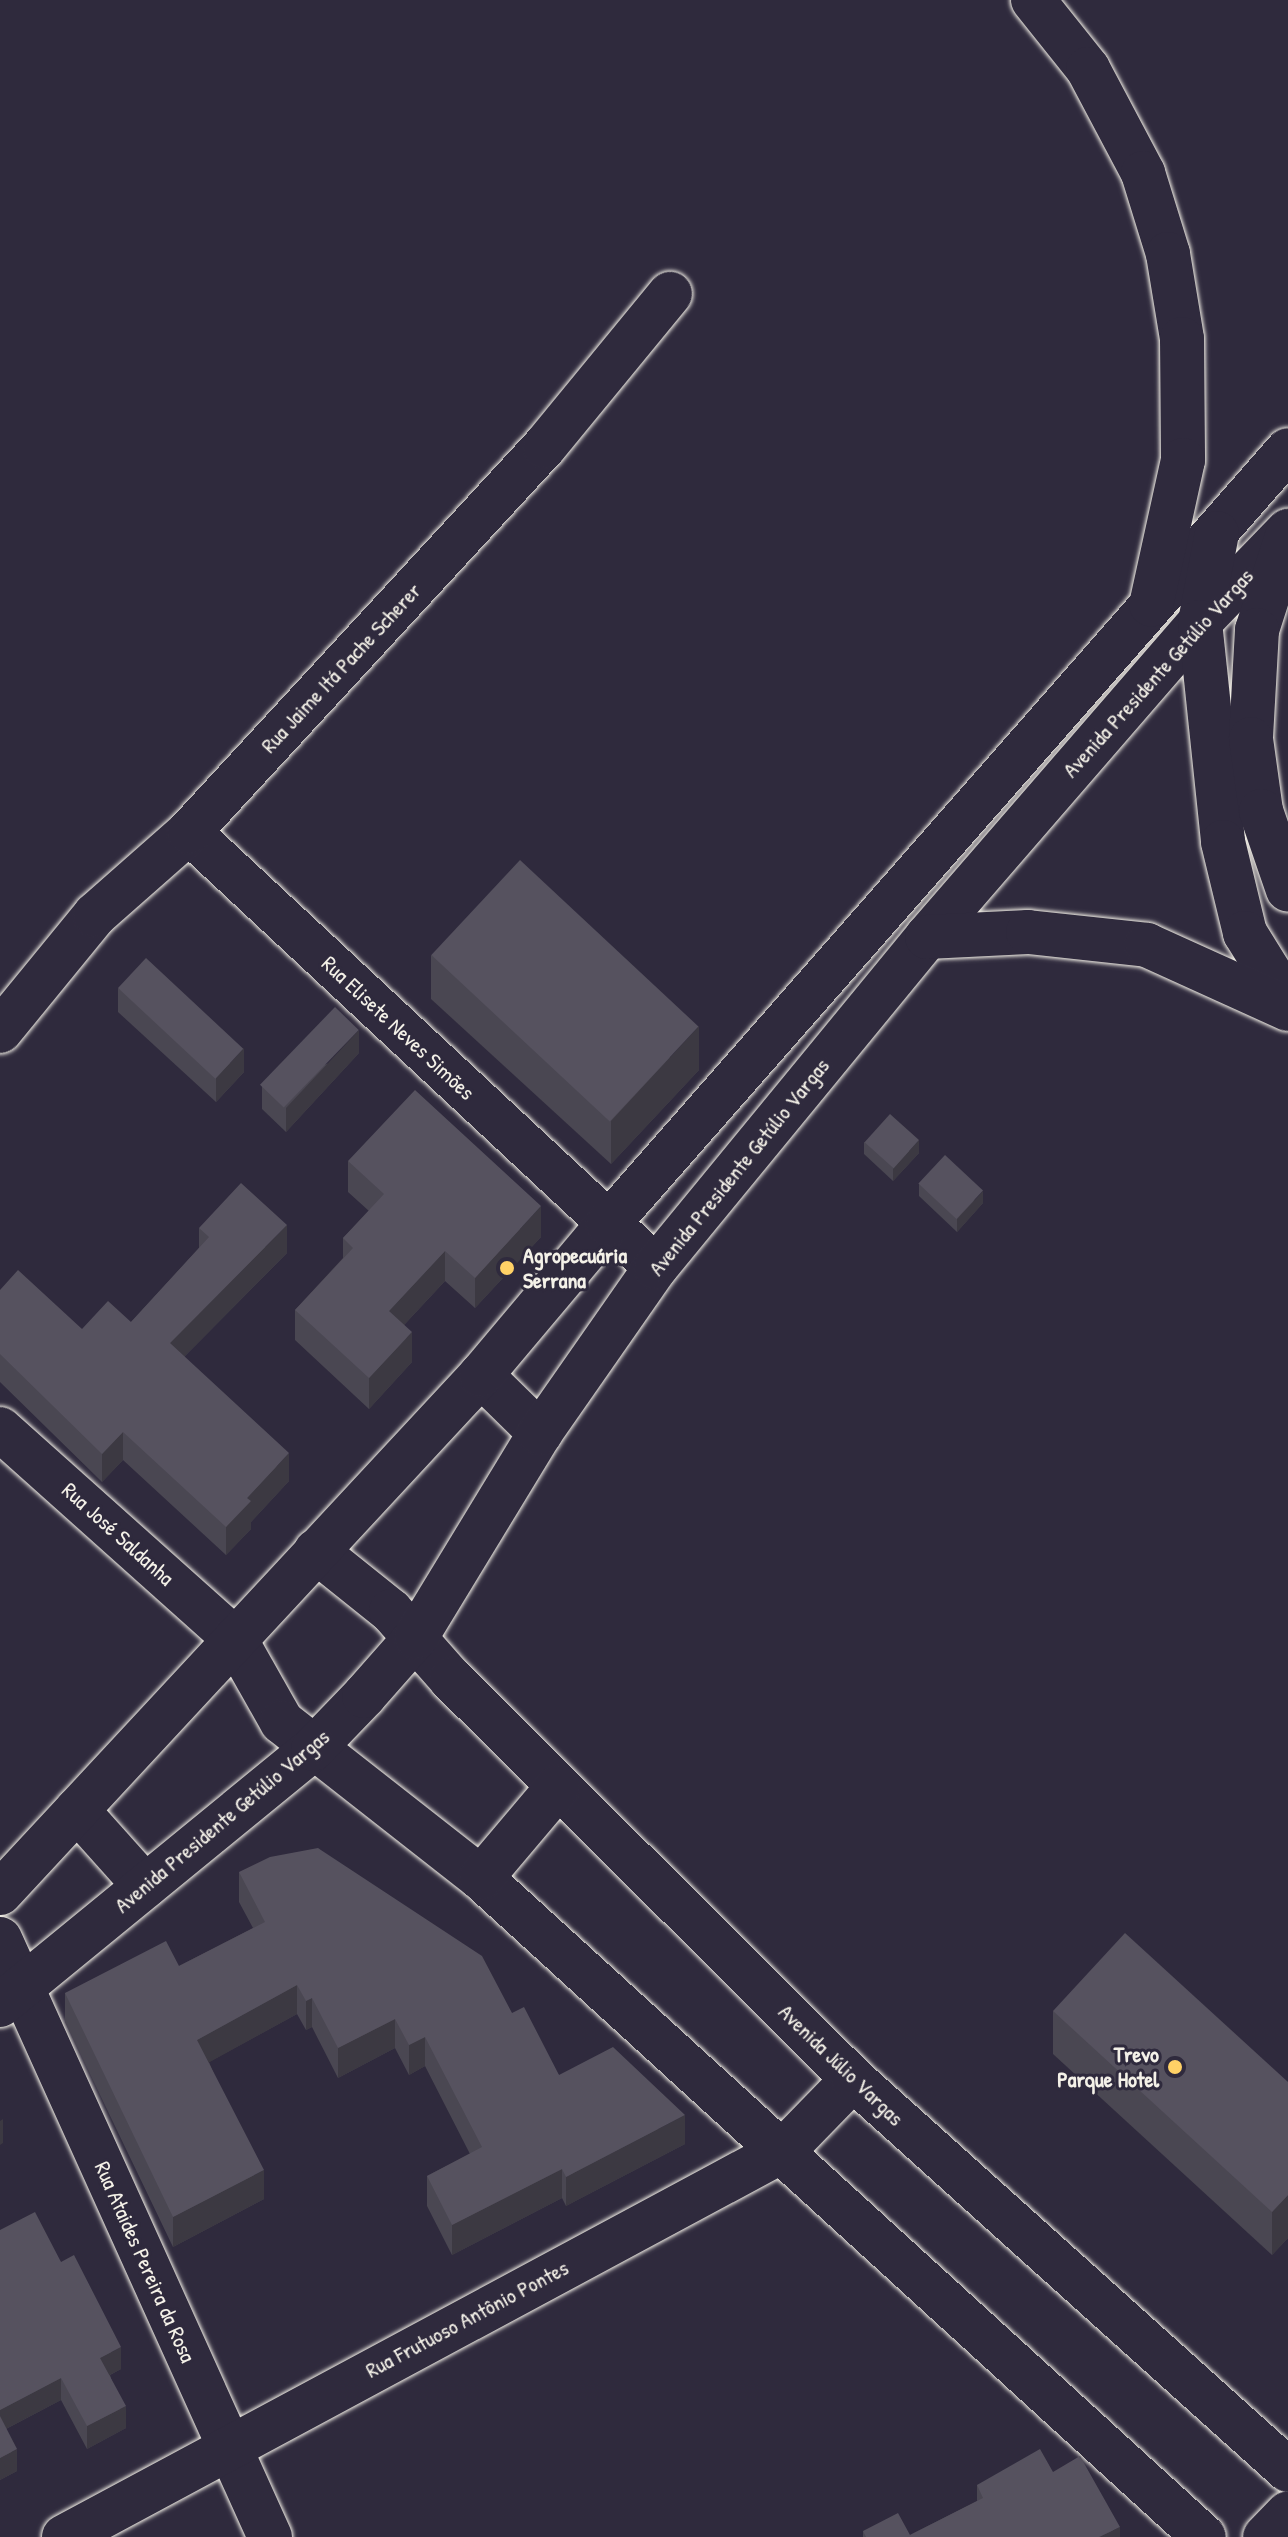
<!DOCTYPE html>
<meta charset="utf-8">
<style>
body{margin:0}
#map{position:relative;width:1288px;height:2537px;overflow:hidden;background:#2f2a3d;font-family:"Patrick Hand",sans-serif}
div>[style]{position:absolute}
.roads{filter:drop-shadow(0 0 2px #f4f1e8) drop-shadow(0 0 2px #f4f1e8)}
.minor>*{height:44px;margin:-22px;padding:0 22px;transform-origin:22px;border-radius:22px;background:#2f2a3d}
.major>*{height:44px;margin:-22px;padding:0 22px;transform-origin:22px;border-radius:22px;background:#2f2a3d}
.highway>*{height:44px;margin:-22px;padding:0 22px;transform-origin:22px;border-radius:22px;background:#2f2a3d}
.wall>*{inset:0;background:#4a4752}
.shaded-wall>*{inset:0;background:#3c3942}
.building>*{inset:0;background:#56525f;transform-origin:0 0}
.dots>*{width:22px;height:22px;translate:-50% -50%;box-sizing:border-box;border:4px solid #2f2a3d;border-radius:50%}
span{translate:-50% -50%;white-space:nowrap;text-align:center;line-height:1.15;-webkit-text-stroke:6px #2f2a3d;paint-order:stroke}
.street-label{font-size:22px;color:#f4f1e8}
.poi-label{font-size:22px;color:#f4f1e8;font-weight:700}
.left{translate:0 -50%;text-align:left}
.right{translate:-100% -50%;text-align:right}
</style>
<div id="map">
<div class="roads">
<div class="minor">
<div style="left:189px;top:832px;width:638px;rotate:42.97deg"></div>
<div style="left:0;top:1031px;width:150px;rotate:-50.7deg"></div>
<div style="left:95px;top:915px;width:125px;rotate:-41.4deg"></div>
<div style="left:189px;top:832px;width:525px;rotate:-47.32deg"></div>
<div style="left:545px;top:446px;width:197px;rotate:-50.6deg"></div>
<div style="left:0;top:1429px;width:315px;rotate:41.8deg"></div>
<div style="left:0;top:1939px;width:656px;rotate:65.7deg"></div>
<div style="left:64px;top:2537px;width:817px;rotate:-28.26deg"></div>
<div style="left:784px;top:2150px;width:99px;rotate:-45.8deg"></div>
</div>
<div class="major">
<div style="left:481px;top:1375px;width:83px;rotate:44.5deg"></div>
<div style="left:316px;top:1551px;width:96px;rotate:38.7deg"></div>
<div style="left:391px;top:1611px;width:91px;rotate:48.6deg"></div>
<div style="left:451px;top:1679px;width:567px;rotate:44.86deg"></div>
<div style="left:853px;top:2079px;width:585px;rotate:41.95deg"></div>
<div style="left:235px;top:1639px;width:95px;rotate:60.5deg"></div>
<div style="left:282px;top:1722px;width:253px;rotate:38.1deg"></div>
<div style="left:481px;top:1878px;width:978px;rotate:42.35deg"></div>
<div style="left:77px;top:1810px;width:102px;rotate:48.2deg"></div>
<div style="left:481px;top:1878px;width:119px;rotate:-49.8deg"></div>
<div style="left:0;top:1893px;width:707px;rotate:-47.12deg"></div>
<div style="left:481px;top:1375px;width:197px;rotate:-49.9deg"></div>
<div style="left:608px;top:1224px;width:1030px;rotate:-48.7deg"></div>
<div style="left:0;top:2005px;width:404px;rotate:-39.3deg"></div>
<div style="left:313px;top:1749px;width:74px;rotate:-46.1deg"></div>
<div style="left:364px;top:1696px;width:79px;rotate:-48.6deg"></div>
<div style="left:416px;top:1637px;width:239px;rotate:-58.7deg"></div>
<div style="left:540px;top:1433px;width:203px;rotate:-55.1deg"></div>
<div style="left:656px;top:1267px;width:427px;rotate:-50.6deg"></div>
<div style="left:927px;top:937px;width:417px;rotate:-49.1deg"></div>
<div style="left:1200px;top:622px;width:127px;rotate:-46deg"></div>
<div style="left:1265px;top:2537px;width:33px;rotate:-46deg"></div>
</div>
<div class="highway">
<div style="left:1033px;top:0;width:88px;rotate:51.4deg"></div>
<div style="left:1088px;top:69px;width:118px;rotate:62.1deg"></div>
<div style="left:1143px;top:173px;width:85px;rotate:72.8deg"></div>
<div style="left:1168px;top:254px;width:86px;rotate:80.6deg"></div>
<div style="left:1182px;top:339px;width:121px;rotate:89.5deg"></div>
<div style="left:1183px;top:460px;width:148px;rotate:102.4deg"></div>
<div style="left:1217px;top:533px;width:91px;rotate:100.8deg"></div>
<div style="left:1200px;top:622px;width:221px;rotate:84deg"></div>
<div style="left:1223px;top:842px;width:94px;rotate:76.4deg"></div>
<div style="left:1245px;top:933px;width:81px;rotate:58.1deg"></div>
<div style="left:1288px;top:533px;width:102px;rotate:107.7deg"></div>
<div style="left:1257px;top:630px;width:109px;rotate:93.2deg"></div>
<div style="left:1251px;top:739px;width:73px;rotate:82.1deg"></div>
<div style="left:1261px;top:811px;width:83px;rotate:71.1deg"></div>
<div style="left:927px;top:937px;width:101px;rotate:-2.8deg"></div>
<div style="left:1028px;top:932px;width:120px;rotate:6.2deg"></div>
<div style="left:1147px;top:945px;width:155px;rotate:24.4deg"></div>
</div>
</div>
<div class="wall">
<div style="clip-path:polygon(431px 955px,699px 1070px,611px 1164px,431px 999px)"></div>
<div style="clip-path:polygon(118px 988px,244px 1072px,216px 1102px,118px 1012px)"></div>
<div style="clip-path:polygon(359px 1053px,286px 1132px,262px 1109px,262px 1086px)"></div>
<div style="clip-path:polygon(864px 1142px,919px 1153px,893px 1181px,864px 1154px)"></div>
<div style="clip-path:polygon(348px 1161px,541px 1237px,475px 1308px,445px 1281px,404px 1325px,412px 1362px,369px 1409px,295px 1340px,295px 1310px,343px 1258px,343px 1238px,369px 1211px,348px 1192px)"></div>
<div style="clip-path:polygon(919px 1184px,983px 1203px,957px 1232px,919px 1196px)"></div>
<div style="clip-path:polygon(199px 1228px,287px 1253px,184px 1357px,289px 1481px,251px 1522px,251px 1529px,226px 1555px,123px 1460px,102px 1482px,0 1382px,0 1290px,82px 1329px,131px 1322px,199px 1248px)"></div>
<div style="clip-path:polygon(239px 1872px,512px 2013px,559px 2075px,685px 2144px,566px 2206px,562px 2198px,452px 2255px,427px 2206px,427px 2176px,470px 2154px,425px 2066px,409px 2075px,395px 2048px,338px 2078px,312px 2027px,306px 2030px,297px 2014px,209px 2062px,264px 2199px,173px 2247px,65px 2022px,65px 1993px,179px 1966px,253px 1928px,239px 1902px)"></div>
<div style="clip-path:polygon(1053px 2011px,1288px 2082px,1288px 2238px,1272px 2255px,1053px 2054px)"></div>
<div style="clip-path:polygon(0 2230px,61px 2262px,121px 2369px,110px 2375px,126px 2428px,87px 2449px,61px 2400px,6px 2429px,17px 2471px,0 2480px)"></div>
<div style="clip-path:polygon(1053px 2472px,1120px 2537px,863px 2537px,863px 2531px,910px 2535px,977px 2501px,977px 2485px)"></div>
</div>
<div class="shaded-wall">
<div style="clip-path:polygon(699px 1026px,699px 1070px,611px 1164px,611px 1121px)"></div>
<div style="clip-path:polygon(359px 1030px,359px 1053px,286px 1132px,286px 1108px)"></div>
<div style="clip-path:polygon(244px 1048px,244px 1072px,216px 1102px,216px 1078px)"></div>
<div style="clip-path:polygon(919px 1140px,919px 1153px,893px 1181px,893px 1169px)"></div>
<div style="clip-path:polygon(983px 1191px,983px 1203px,957px 1232px,957px 1219px)"></div>
<div style="clip-path:polygon(541px 1206px,541px 1237px,475px 1308px,475px 1278px)"></div>
<div style="clip-path:polygon(287px 1225px,287px 1253px,170px 1371px,170px 1343px)"></div>
<div style="clip-path:polygon(445px 1251px,445px 1281px,389px 1341px,389px 1311px)"></div>
<div style="clip-path:polygon(412px 1332px,412px 1362px,369px 1409px,369px 1378px)"></div>
<div style="clip-path:polygon(123px 1432px,123px 1460px,102px 1482px,102px 1454px)"></div>
<div style="clip-path:polygon(289px 1453px,289px 1481px,251px 1522px,251px 1529px,226px 1555px,226px 1527px,247px 1498px)"></div>
<div style="clip-path:polygon(297px 1985px,297px 2014px,197px 2069px,197px 2040px)"></div>
<div style="clip-path:polygon(312px 1998px,312px 2027px,306px 2030px,306px 2001px)"></div>
<div style="clip-path:polygon(395px 2019px,395px 2048px,338px 2078px,338px 2048px)"></div>
<div style="clip-path:polygon(425px 2037px,425px 2066px,409px 2075px,409px 2045px)"></div>
<div style="clip-path:polygon(685px 2115px,685px 2144px,566px 2206px,566px 2177px)"></div>
<div style="clip-path:polygon(3px 2119px,3px 2143px,0 2145px,0 2121px)"></div>
<div style="clip-path:polygon(562px 2169px,562px 2198px,452px 2255px,452px 2225px)"></div>
<div style="clip-path:polygon(264px 2170px,264px 2199px,173px 2247px,173px 2217px)"></div>
<div style="clip-path:polygon(1288px 2195px,1288px 2238px,1272px 2255px,1272px 2212px)"></div>
<div style="clip-path:polygon(121px 2347px,121px 2369px,100px 2380px,100px 2358px)"></div>
<div style="clip-path:polygon(61px 2378px,61px 2400px,0 2432px,0 2410px)"></div>
<div style="clip-path:polygon(126px 2406px,126px 2428px,87px 2449px,87px 2426px)"></div>
<div style="clip-path:polygon(17px 2449px,17px 2471px,0 2480px,0 2458px)"></div>
<div style="clip-path:polygon(1120px 2527px,1120px 2537px,1099px 2537px)"></div>
</div>
<div class="building">
<div style="left:520px;top:860px;width:244px;height:130px;rotate:43deg"></div>
<div style="left:146px;top:958px;width:133px;height:41px;rotate:43deg"></div>
<div style="left:335px;top:1007px;width:33px;height:108px;rotate:44deg"></div>
<div style="clip-path:polygon(415px 1090px,541px 1206px,475px 1278px,445px 1251px,389px 1311px,412px 1332px,369px 1378px,295px 1310px,353px 1248px,343px 1238px,384px 1194px,348px 1161px)"></div>
<div style="left:890px;top:1114px;width:39px;height:38px;rotate:42deg"></div>
<div style="left:945px;top:1155px;width:52px;height:39px;rotate:43deg"></div>
<div style="clip-path:polygon(241px 1183px,287px 1225px,170px 1343px,289px 1453px,247px 1498px,251px 1501px,226px 1527px,123px 1432px,102px 1454px,0 1354px,0 1290px,18px 1270px,82px 1329px,108px 1301px,131px 1322px,209px 1237px,199px 1228px)"></div>
<div style="clip-path:polygon(318px 1848px,482px 1956px,512px 2013px,524px 2007px,559px 2075px,613px 2047px,685px 2115px,566px 2177px,562px 2169px,452px 2225px,427px 2176px,482px 2147px,425px 2037px,409px 2045px,395px 2019px,338px 2048px,312px 1998px,306px 2001px,297px 1985px,197px 2040px,264px 2170px,173px 2217px,65px 1993px,166px 1941px,179px 1966px,265px 1922px,239px 1872px,270px 1857px)"></div>
<div style="clip-path:polygon(1125px 1933px,1288px 2082px,1288px 2195px,1272px 2212px,1053px 2011px)"></div>
<div style="clip-path:polygon(35px 2212px,61px 2262px,74px 2255px,121px 2347px,100px 2358px,126px 2406px,87px 2426px,61px 2378px,0 2410px,0 2230px)"></div>
<div style="clip-path:polygon(0 2416px,17px 2449px,0 2458px)"></div>
<div style="clip-path:polygon(1040px 2449px,1053px 2472px,1080px 2456px,1120px 2527px,1099px 2537px,866px 2537px,863px 2531px,898px 2513px,910px 2535px,983px 2498px,977px 2485px)"></div>
</div>
<div class="dots">
<div style="left:507px;top:1268px;background:#ffd166"></div>
<div style="left:1175px;top:2067px;background:#ffd166"></div>
</div>
<div class="street-label">
<span style="left:341px;top:668px;rotate:-47deg">Rua Jaime Itá Pache Scherer</span>
<span style="left:1158px;top:673px;rotate:-48deg">Avenida Presidente Getúlio Vargas</span>
<span style="left:398px;top:1028px;rotate:43deg">Rua Elisete Neves Simões</span>
<span style="left:739px;top:1167px;rotate:-51deg">Avenida Presidente Getúlio Vargas</span>
<span style="left:118px;top:1534px;rotate:42deg">Rua José Saldanha</span>
<span style="left:222px;top:1821px;rotate:-40deg">Avenida Presidente Getúlio Vargas</span>
<span style="left:841px;top:2065px;rotate:44deg">Avenida Júlio Vargas</span>
<span style="left:145px;top:2262px;rotate:66deg">Rua Ataides Pereira da Rosa</span>
<span style="left:467px;top:2319px;rotate:-28deg">Rua Frutuoso Antônio Pontes</span>
</div>
<div class="poi-label">
<span class="left" style="left:523px;top:1268px">Agropecuária<br>Serrana</span>
<span class="right" style="left:1159px;top:2067px">Trevo<br>Parque Hotel</span>
</div>
</div>
